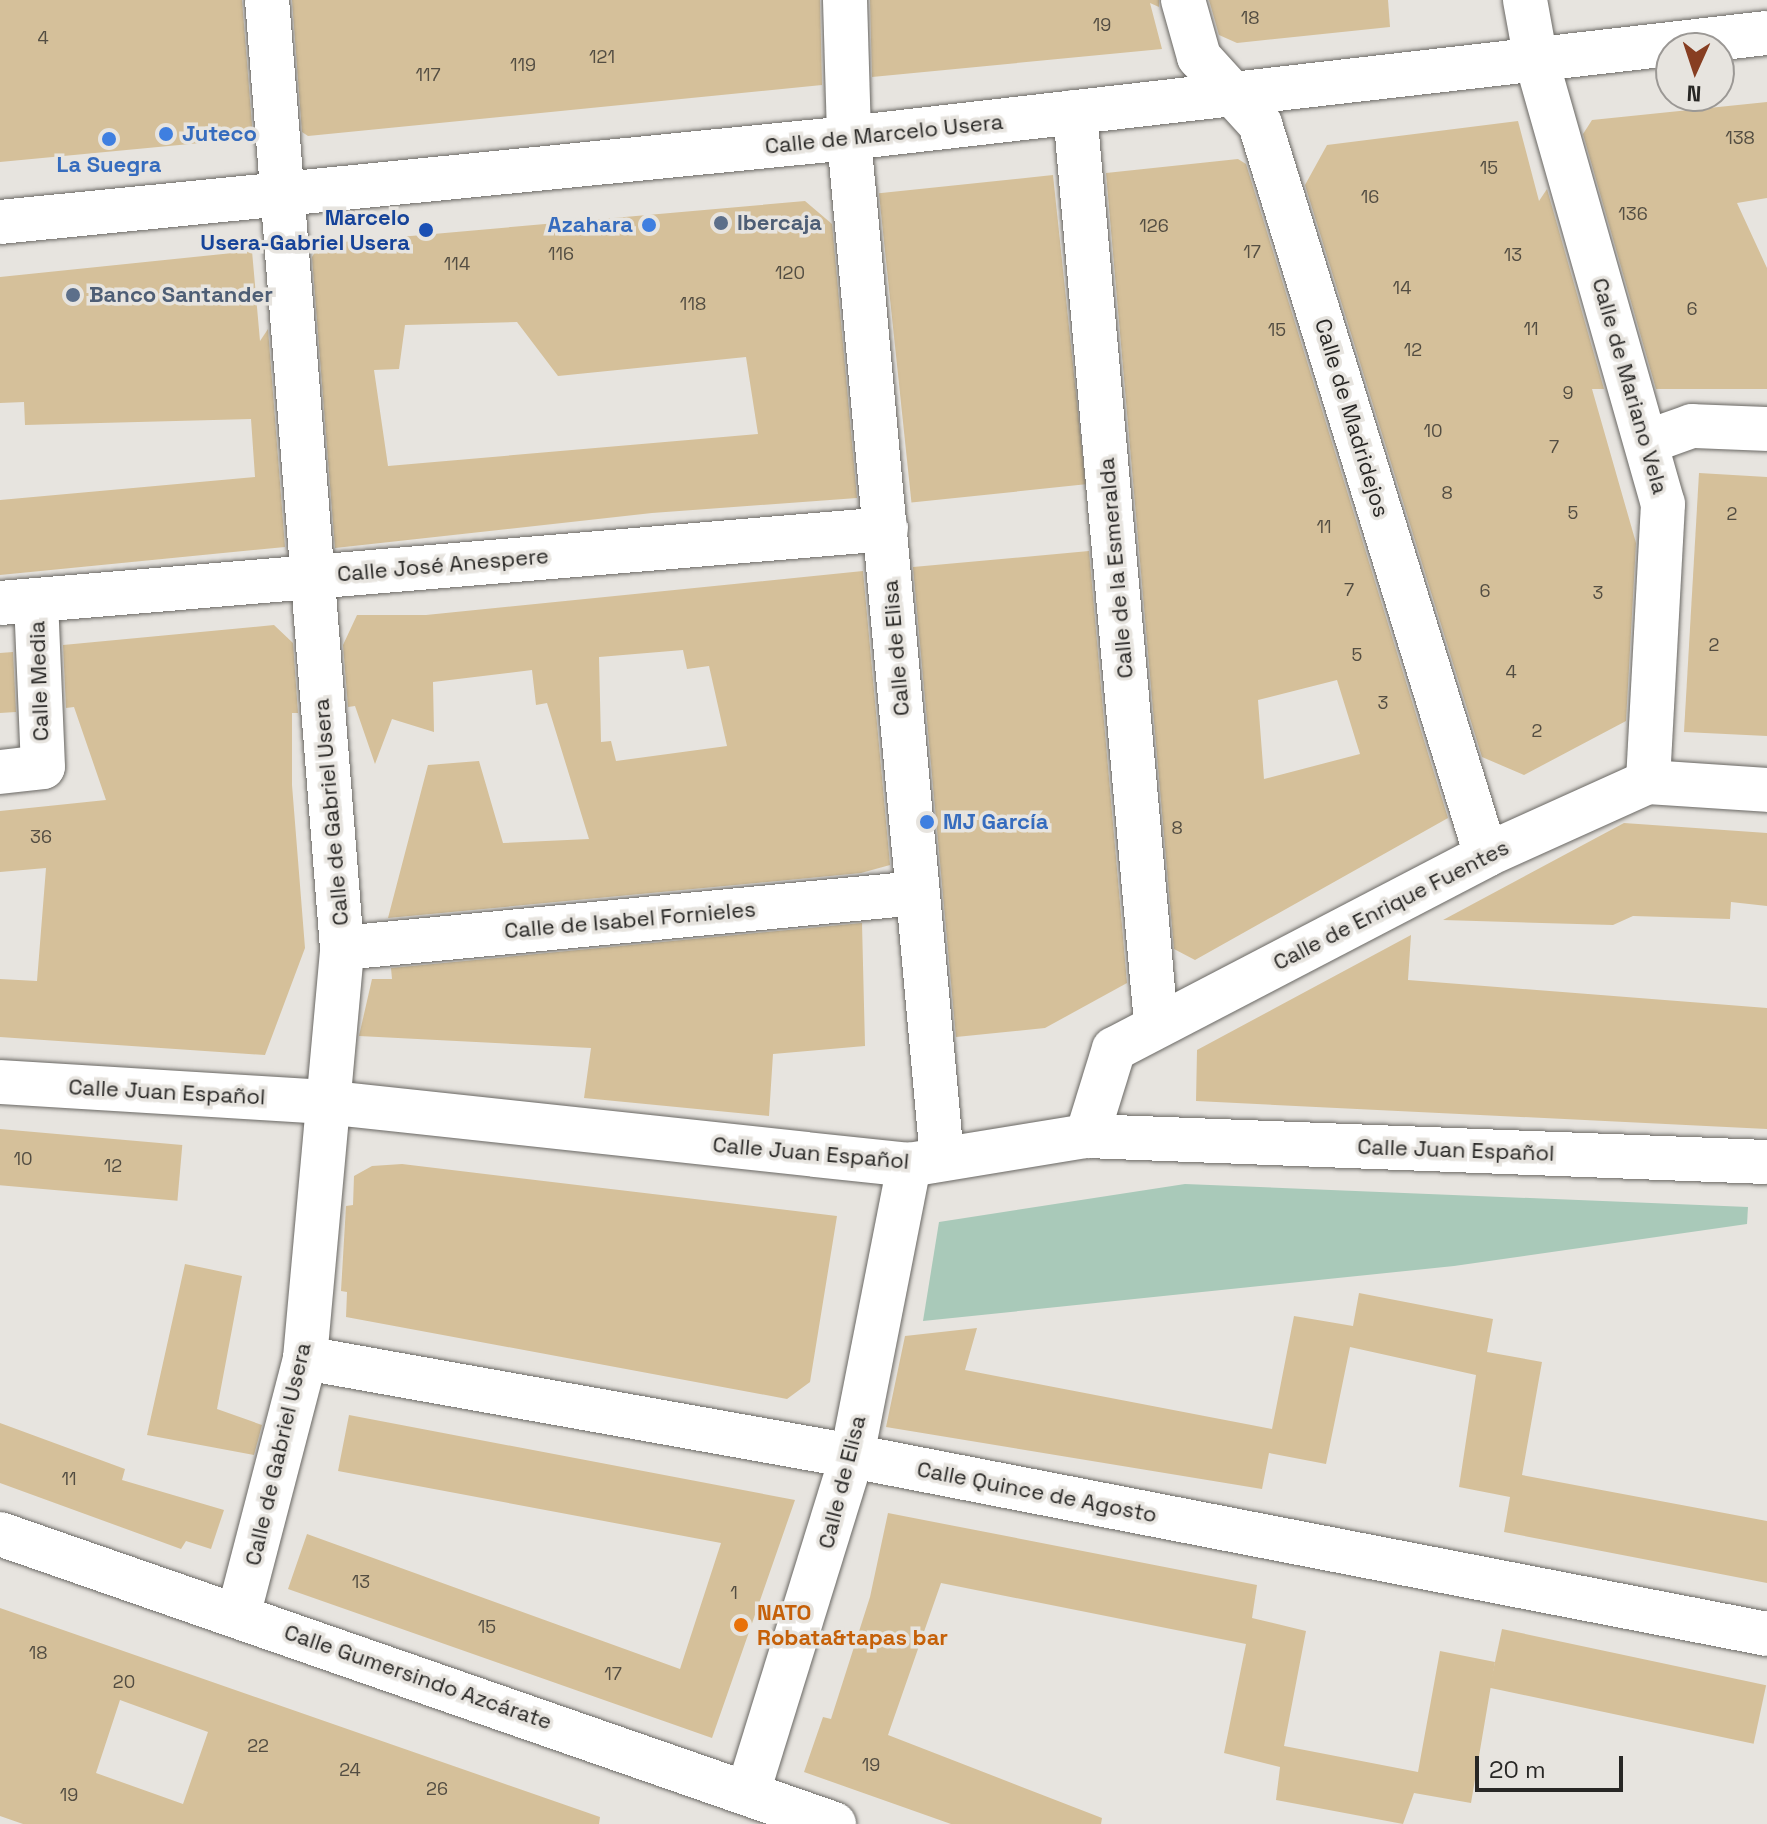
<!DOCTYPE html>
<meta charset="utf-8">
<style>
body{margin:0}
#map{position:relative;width:1767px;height:1824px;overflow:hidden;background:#e7e4df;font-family:"Space Grotesk",sans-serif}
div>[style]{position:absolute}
.green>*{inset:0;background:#a9c9b9}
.building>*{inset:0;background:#d5c09a;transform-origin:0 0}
.roads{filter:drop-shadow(0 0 2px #6a6864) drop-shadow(0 0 2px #6a6864)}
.street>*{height:44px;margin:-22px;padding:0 22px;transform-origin:22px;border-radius:22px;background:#fff}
.secondary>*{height:44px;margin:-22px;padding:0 22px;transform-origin:22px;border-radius:22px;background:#fff}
.dots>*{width:22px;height:22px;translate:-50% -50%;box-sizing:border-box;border:4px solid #e7e4df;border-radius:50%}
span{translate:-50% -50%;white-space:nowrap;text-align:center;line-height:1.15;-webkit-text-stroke:7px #e7e4df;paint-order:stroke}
.number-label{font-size:18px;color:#534d42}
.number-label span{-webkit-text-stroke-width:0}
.shop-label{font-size:22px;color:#366cbe;font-weight:700}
.left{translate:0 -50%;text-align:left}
.right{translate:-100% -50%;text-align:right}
.street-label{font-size:22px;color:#282725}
.transit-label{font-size:22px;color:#164399;font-weight:700}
.service-label{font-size:22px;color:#4e5e75;font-weight:700}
.food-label{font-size:22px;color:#c56008;font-weight:700}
.north{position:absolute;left:1655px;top:32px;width:80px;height:80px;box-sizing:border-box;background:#e7e4df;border:2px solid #9b9895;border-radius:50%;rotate:183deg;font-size:22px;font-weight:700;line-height:32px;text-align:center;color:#282725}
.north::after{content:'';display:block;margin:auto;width:28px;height:36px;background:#873e22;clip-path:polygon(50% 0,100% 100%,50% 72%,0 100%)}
.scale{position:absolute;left:1475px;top:1756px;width:148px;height:36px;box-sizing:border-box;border:4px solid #282725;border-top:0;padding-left:10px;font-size:24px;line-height:28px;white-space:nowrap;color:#282725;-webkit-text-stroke:6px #e7e4df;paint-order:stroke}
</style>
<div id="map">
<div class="green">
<div style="clip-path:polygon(1185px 1184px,1748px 1207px,1747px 1224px,1454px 1266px,923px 1321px,939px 1222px)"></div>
</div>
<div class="building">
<div style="clip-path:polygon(0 0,242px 0,253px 138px,0 162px)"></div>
<div style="clip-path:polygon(292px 0,820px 0,822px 85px,308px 136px,302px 132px)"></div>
<div style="clip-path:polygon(870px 0,1159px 0,1159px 7px,1150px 3px,1162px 49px,872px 77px)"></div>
<div style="clip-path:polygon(1209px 0,1388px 0,1390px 27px,1237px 43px,1219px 35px)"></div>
<div style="clip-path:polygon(1767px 102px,1767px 198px,1737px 203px,1767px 268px,1767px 389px,1656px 389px,1583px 134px,1592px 120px)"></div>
<div style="clip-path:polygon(1518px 121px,1539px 201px,1547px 189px,1604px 389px,1592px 389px,1636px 543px,1626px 721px,1524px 775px,1482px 757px,1305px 185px,1327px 145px)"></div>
<div style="clip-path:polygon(evenodd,1238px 159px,1246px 164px,1448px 818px,1195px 960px,1174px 949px,1106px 173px,1238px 159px,1337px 680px,1360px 754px,1264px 779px,1258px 700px,1337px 680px)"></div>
<div style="left:1053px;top:175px;width:311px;height:175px;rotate:84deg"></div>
<div style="clip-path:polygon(evenodd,805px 201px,832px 224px,857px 498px,652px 513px,335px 548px,312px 257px,320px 244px,805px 201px,517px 322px,558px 376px,746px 357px,758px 434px,388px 466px,374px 370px,399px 369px,405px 325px,517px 322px)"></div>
<div style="clip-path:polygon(252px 251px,260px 341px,268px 329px,285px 547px,0 575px,0 500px,255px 477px,251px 419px,25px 425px,24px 402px,0 403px,0 277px)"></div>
<div style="clip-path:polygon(1699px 473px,1767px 477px,1767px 736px,1684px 732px)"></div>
<div style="clip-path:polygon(1089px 551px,1127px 983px,1045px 1028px,956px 1037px,913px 567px)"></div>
<div style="clip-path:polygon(evenodd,863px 571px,890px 865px,861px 873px,388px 918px,428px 765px,479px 761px,503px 843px,589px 839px,547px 703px,536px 705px,532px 670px,433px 682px,434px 732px,392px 719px,375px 764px,355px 706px,348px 707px,343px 645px,357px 615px,426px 615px,863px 571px,683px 650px,687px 669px,709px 666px,727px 746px,616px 761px,611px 741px,601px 742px,599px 657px,683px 650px)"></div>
<div style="clip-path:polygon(274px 625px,293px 643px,298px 713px,292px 713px,292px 785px,305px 948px,265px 1055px,0 1037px,0 979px,37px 981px,46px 868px,0 872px,0 811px,106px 800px,74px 707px,66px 708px,63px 645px)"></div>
<div style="clip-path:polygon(13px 652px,16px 712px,0 713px,0 653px)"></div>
<div style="clip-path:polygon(1624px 823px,1767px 833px,1767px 906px,1731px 902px,1730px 919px,1633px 916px,1613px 925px,1443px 920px)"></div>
<div style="clip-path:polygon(862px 923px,865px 1046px,773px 1054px,769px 1116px,584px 1098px,591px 1048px,359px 1036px,372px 979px,392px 979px,391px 968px)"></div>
<div style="clip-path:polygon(1411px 935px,1408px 980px,1767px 1008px,1767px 1129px,1196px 1101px,1197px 1050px)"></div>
<div style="left:0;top:1129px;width:183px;height:56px;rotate:5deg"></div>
<div style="clip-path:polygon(402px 1164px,837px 1216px,810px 1382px,787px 1399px,346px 1317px,347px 1292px,341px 1291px,346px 1206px,353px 1205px,354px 1176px,372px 1166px)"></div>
<div style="clip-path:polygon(185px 1264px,242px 1276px,217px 1409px,262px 1425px,254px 1455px,147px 1435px)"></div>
<div style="clip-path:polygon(1359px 1293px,1493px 1319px,1487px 1352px,1542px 1362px,1522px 1475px,1767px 1521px,1767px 1583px,1504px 1532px,1510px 1497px,1459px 1487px,1476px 1375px,1350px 1347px,1326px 1464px,1269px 1453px,1262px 1489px,886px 1427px,905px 1336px,977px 1328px,965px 1370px,1272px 1429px,1294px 1316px,1353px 1326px)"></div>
<div style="clip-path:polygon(349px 1415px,795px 1500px,712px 1738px,288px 1589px,307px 1534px,680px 1669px,721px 1543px,338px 1471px)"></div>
<div style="clip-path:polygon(0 1423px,125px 1469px,122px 1480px,224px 1510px,211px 1549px,186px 1541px,181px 1549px,0 1483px)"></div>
<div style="clip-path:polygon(888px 1513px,1257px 1585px,1252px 1618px,1306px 1631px,1284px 1746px,1418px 1772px,1440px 1651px,1495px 1662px,1471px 1803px,1414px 1793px,1403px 1824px,1276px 1800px,1281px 1759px,1280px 1767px,1224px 1753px,1246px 1644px,941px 1583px,888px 1735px,1102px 1818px,1101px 1824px,951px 1824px,804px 1772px,823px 1717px,831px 1719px,870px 1597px)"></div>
<div style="clip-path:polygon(evenodd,0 1608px,600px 1817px,599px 1824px,23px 1824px,0 1816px,0 1608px,120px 1700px,208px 1732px,183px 1804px,96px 1773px,120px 1700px)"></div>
<div style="left:1502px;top:1629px;width:270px;height:60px;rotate:12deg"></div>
</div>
<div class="roads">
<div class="street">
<div style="left:845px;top:0;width:138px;rotate:88.3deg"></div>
<div style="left:849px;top:138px;width:1023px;rotate:84.79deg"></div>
<div style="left:1183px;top:0;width:59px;rotate:74.3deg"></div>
<div style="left:1199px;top:57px;width:91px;rotate:47.7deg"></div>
<div style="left:1260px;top:124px;width:765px;rotate:72.82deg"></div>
<div style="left:1525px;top:0;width:56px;rotate:79.7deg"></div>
<div style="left:1535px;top:55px;width:467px;rotate:74.1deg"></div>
<div style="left:1663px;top:504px;width:278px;rotate:93.1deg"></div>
<div style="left:1075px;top:112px;width:916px;rotate:84.92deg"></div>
<div style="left:1647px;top:442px;width:48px;rotate:-19.6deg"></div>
<div style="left:1692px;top:426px;width:75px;rotate:2.3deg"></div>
<div style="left:0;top:603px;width:889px;rotate:-4.77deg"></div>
<div style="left:0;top:772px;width:43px;rotate:-6.6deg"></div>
<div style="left:43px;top:767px;width:167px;rotate:-92.4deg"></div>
<div style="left:342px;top:948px;width:578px;rotate:-5.46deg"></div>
<div style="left:0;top:1082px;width:325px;rotate:3.5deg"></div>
<div style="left:324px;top:1102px;width:588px;rotate:6.15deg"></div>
<div style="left:909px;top:1165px;width:180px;rotate:-9.3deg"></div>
<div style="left:1087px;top:1136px;width:680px;rotate:2.19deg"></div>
<div style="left:1087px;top:1136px;width:91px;rotate:-72.8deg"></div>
<div style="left:1114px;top:1049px;width:420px;rotate:-27.5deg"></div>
<div style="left:1486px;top:855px;width:178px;rotate:-24.3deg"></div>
<div style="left:1648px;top:782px;width:119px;rotate:3.8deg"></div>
<div style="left:305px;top:1358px;width:556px;rotate:10.16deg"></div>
<div style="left:852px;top:1456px;width:932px;rotate:11.01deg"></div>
<div style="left:0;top:1534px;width:883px;rotate:19.17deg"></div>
<div style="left:238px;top:1616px;width:267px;rotate:-75.4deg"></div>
<div style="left:305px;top:1358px;width:412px;rotate:-84.8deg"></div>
<div style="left:342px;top:948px;width:951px;rotate:-94.52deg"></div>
<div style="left:748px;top:1792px;width:352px;rotate:-72.8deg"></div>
<div style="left:852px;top:1456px;width:297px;rotate:-78.9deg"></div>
</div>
<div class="secondary">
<div style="left:0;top:222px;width:853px;rotate:-5.65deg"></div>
<div style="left:849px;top:138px;width:924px;rotate:-6.53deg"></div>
</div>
</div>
<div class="dots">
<div style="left:166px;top:134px;background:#3f7fe0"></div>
<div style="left:109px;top:139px;background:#3f7fe0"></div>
<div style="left:721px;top:223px;background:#5c6f8a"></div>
<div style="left:649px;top:225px;background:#3f7fe0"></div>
<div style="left:426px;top:230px;background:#1a4fb4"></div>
<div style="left:73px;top:295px;background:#5c6f8a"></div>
<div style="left:927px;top:822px;background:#3f7fe0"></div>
<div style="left:741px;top:1625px;background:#e8710a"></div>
</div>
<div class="number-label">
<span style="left:1250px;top:18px">18</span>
<span style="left:1102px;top:25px">19</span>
<span style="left:43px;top:38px">4</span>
<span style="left:602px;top:57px">121</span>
<span style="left:523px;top:65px">119</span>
<span style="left:428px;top:75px">117</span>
<span style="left:1740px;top:138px">138</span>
<span style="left:1489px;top:168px">15</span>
<span style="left:1370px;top:197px">16</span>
<span style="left:1633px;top:214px">136</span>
<span style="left:1154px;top:226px">126</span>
<span style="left:1252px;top:252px">17</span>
<span style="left:561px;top:254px">116</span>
<span style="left:1513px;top:255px">13</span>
<span style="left:457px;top:264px">114</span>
<span style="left:790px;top:273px">120</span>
<span style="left:1402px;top:288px">14</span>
<span style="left:693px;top:304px">118</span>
<span style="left:1692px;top:309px">6</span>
<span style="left:1531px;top:329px">11</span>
<span style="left:1277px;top:330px">15</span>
<span style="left:1413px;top:350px">12</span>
<span style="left:1568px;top:393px">9</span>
<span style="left:1433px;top:431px">10</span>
<span style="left:1554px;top:447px">7</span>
<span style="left:1447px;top:493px">8</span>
<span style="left:1573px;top:513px">5</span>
<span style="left:1732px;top:514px">2</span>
<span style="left:1324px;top:527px">11</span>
<span style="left:1349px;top:590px">7</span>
<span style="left:1485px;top:591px">6</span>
<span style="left:1598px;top:593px">3</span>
<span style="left:1714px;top:645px">2</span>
<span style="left:1357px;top:655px">5</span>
<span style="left:1511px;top:672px">4</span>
<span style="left:1383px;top:703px">3</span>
<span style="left:1537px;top:731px">2</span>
<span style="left:1177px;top:828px">8</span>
<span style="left:41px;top:837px">36</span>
<span style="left:23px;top:1159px">10</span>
<span style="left:113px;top:1166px">12</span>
<span style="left:69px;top:1479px">11</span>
<span style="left:361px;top:1582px">13</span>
<span style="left:734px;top:1593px">1</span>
<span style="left:487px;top:1627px">15</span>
<span style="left:38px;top:1653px">18</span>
<span style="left:613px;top:1674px">17</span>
<span style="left:124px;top:1682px">20</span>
<span style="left:258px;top:1746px">22</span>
<span style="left:871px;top:1765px">19</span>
<span style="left:350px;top:1770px">24</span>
<span style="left:437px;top:1789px">26</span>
<span style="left:69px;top:1795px">19</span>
</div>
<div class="shop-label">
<span class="left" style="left:182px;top:134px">Juteco</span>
<span style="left:109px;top:165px">La Suegra</span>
<span class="right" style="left:633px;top:225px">Azahara</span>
<span class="left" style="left:943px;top:822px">MJ García</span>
</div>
<div class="street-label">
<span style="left:884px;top:134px;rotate:-6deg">Calle de Marcelo Usera</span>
<span style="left:1630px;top:386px;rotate:74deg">Calle de Mariano Vela</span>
<span style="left:1352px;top:418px;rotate:73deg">Calle de Madridejos</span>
<span style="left:443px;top:565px;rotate:-5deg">Calle José Anespere</span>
<span style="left:1116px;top:568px;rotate:-95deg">Calle de la Esmeralda</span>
<span style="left:896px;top:648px;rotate:-95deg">Calle de Elisa</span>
<span style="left:39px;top:681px;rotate:-92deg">Calle Media</span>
<span style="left:331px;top:812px;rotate:-95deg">Calle de Gabriel Usera</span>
<span style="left:1391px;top:905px;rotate:-27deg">Calle de Enrique Fuentes</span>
<span style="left:630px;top:920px;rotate:-5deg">Calle de Isabel Fornieles</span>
<span style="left:167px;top:1092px;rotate:3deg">Calle Juan Español</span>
<span style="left:1456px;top:1150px;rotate:2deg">Calle Juan Español</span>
<span style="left:811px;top:1153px;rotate:5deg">Calle Juan Español</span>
<span style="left:278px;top:1454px;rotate:-77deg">Calle de Gabriel Usera</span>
<span style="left:842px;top:1482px;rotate:-76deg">Calle de Elisa</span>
<span style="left:1037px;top:1492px;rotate:11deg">Calle Quince de Agosto</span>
<span style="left:418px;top:1677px;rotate:19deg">Calle Gumersindo Azcárate</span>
</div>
<div class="transit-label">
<span class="right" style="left:410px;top:230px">Marcelo<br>Usera-Gabriel Usera</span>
</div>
<div class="service-label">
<span class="left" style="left:737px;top:223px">Ibercaja</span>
<span class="left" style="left:89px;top:295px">Banco Santander</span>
</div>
<div class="food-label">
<span class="left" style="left:757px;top:1625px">NATO<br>Robata&amp;tapas bar</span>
</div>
<div class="north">N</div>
<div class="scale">20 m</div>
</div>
